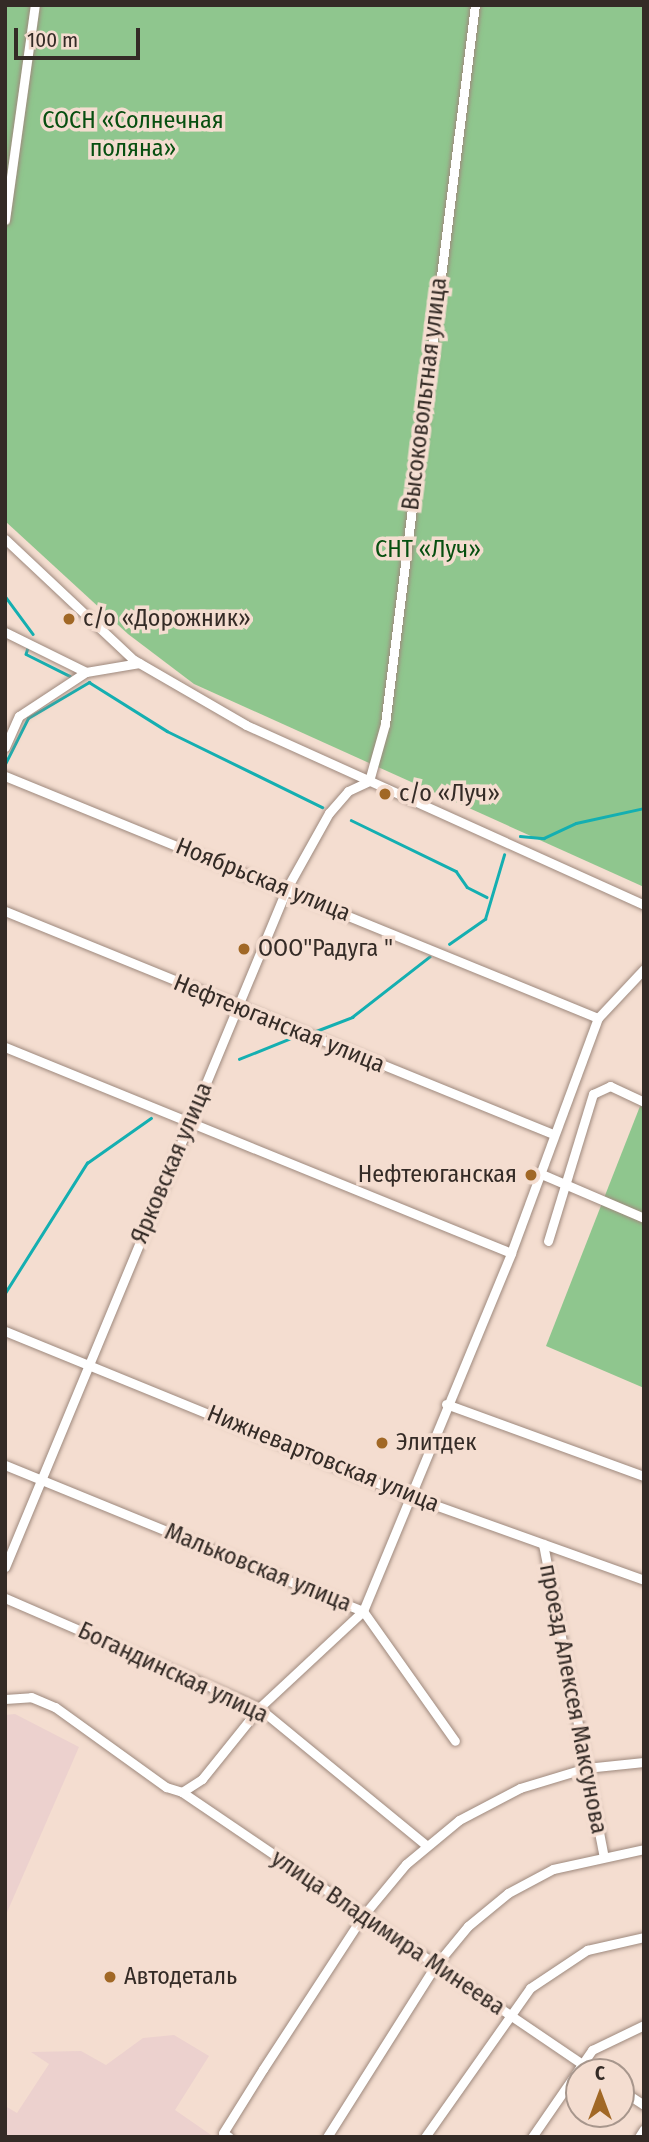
<!DOCTYPE html>
<meta charset="utf-8">
<style>
body{margin:0}
#map{position:relative;width:649px;height:2142px;overflow:hidden;background:#f4ddd0;font-family:"Fira Sans Condensed",sans-serif}
div>[style]{position:absolute}
.industrial>*{inset:0;background:#ecd1ce}
.green>*{inset:0;background:#8fc68e}
.stream>*{height:2.5px;margin:-1.25px;padding:0 1.25px;transform-origin:1.25px;border-radius:1.25px;background:#14afb1}
.roads{filter:drop-shadow(0 0 2px #9e897d) drop-shadow(0 0 2px #9e897d)}
.minor>*{height:9px;margin:-4.5px;padding:0 4.5px;transform-origin:4.5px;border-radius:4.5px;background:#fff}
.dots>*{width:19px;height:19px;translate:-50% -50%;box-sizing:border-box;border:4px solid #f4ddd0;border-radius:50%}
span{translate:-50% -50%;white-space:nowrap;text-align:center;line-height:1.15;-webkit-text-stroke:7px #f4ddd0;paint-order:stroke}
.park-label{font-size:24px;color:#074f10}
.street-label{font-size:24px;color:#342b26}
.poi-label{font-size:24px;color:#342b26}
.left{translate:0 -50%;text-align:left}
.right{translate:-100% -50%;text-align:right}
.frame{position:absolute;inset:0;border:7px solid #342b26;pointer-events:none}
.north{position:absolute;left:565px;top:2058px;width:70px;height:70px;box-sizing:border-box;background:#f4ddd0;border:2px solid #a7968c;border-radius:50%;rotate:0deg;font-size:19px;font-weight:700;line-height:28px;text-align:center;color:#342b26}
.north::after{content:'';display:block;margin:auto;width:24px;height:32px;background:#a16826;clip-path:polygon(50% 0,100% 100%,50% 72%,0 100%)}
.scale{position:absolute;left:14px;top:28px;width:126px;height:32px;box-sizing:border-box;border:4px solid #342b26;border-top:0;padding-left:9px;font-size:21px;line-height:24px;white-space:nowrap;color:#342b26;-webkit-text-stroke:5px #f4ddd0;paint-order:stroke}
</style>
<div id="map">
<div class="industrial">
<div style="clip-path:polygon(15px 1714px,79px 1747px,5px 1917px,5px 1715px)"></div>
<div style="clip-path:polygon(174px 2035px,209px 2056px,175px 2110px,214px 2137px,5px 2137px,5px 2106px,17px 2113px,49px 2064px,31px 2052px,81px 2051px,106px 2065px,143px 2038px)"></div>
</div>
<div class="green">
<div style="clip-path:polygon(5px 5px,644px 5px,644px 887px,194px 684px,128px 634px,5px 521px)"></div>
<div style="clip-path:polygon(644px 1096px,644px 1388px,546px 1346px)"></div>
</div>
<div class="stream">
<div style="left:5px;top:596px;width:47px;rotate:53.6deg"></div>
<div style="left:28px;top:648px;width:6px;rotate:108deg"></div>
<div style="left:26px;top:654px;width:49px;rotate:26.6deg"></div>
<div style="left:5px;top:764px;width:51px;rotate:-63.4deg"></div>
<div style="left:28px;top:718px;width:71px;rotate:-30.5deg"></div>
<div style="left:89px;top:682px;width:92px;rotate:32.1deg"></div>
<div style="left:167px;top:731px;width:173px;rotate:26.1deg"></div>
<div style="left:351px;top:820px;width:117px;rotate:25.9deg"></div>
<div style="left:456px;top:871px;width:19px;rotate:55deg"></div>
<div style="left:467px;top:887px;width:22px;rotate:27deg"></div>
<div style="left:520px;top:836px;width:24px;rotate:5deg"></div>
<div style="left:544px;top:838px;width:35px;rotate:-25deg"></div>
<div style="left:576px;top:823px;width:70px;rotate:-12.4deg"></div>
<div style="left:449px;top:944px;width:44px;rotate:-34.8deg"></div>
<div style="left:485px;top:919px;width:67px;rotate:-73.5deg"></div>
<div style="left:316px;top:1031px;width:39px;rotate:-21deg"></div>
<div style="left:352px;top:1017px;width:98px;rotate:-37.9deg"></div>
<div style="left:239px;top:1059px;width:56px;rotate:-22deg"></div>
<div style="left:5px;top:1293px;width:154px;rotate:-57.8deg"></div>
<div style="left:87px;top:1163px;width:78px;rotate:-35.1deg"></div>
</div>
<div class="roads">
<div class="minor">
<div style="left:5px;top:220px;width:217px;rotate:-82.1deg"></div>
<div style="left:5px;top:539px;width:177px;rotate:43.2deg"></div>
<div style="left:134px;top:660px;width:129px;rotate:30.1deg"></div>
<div style="left:246px;top:725px;width:437px;rotate:24.3deg"></div>
<div style="left:5px;top:632px;width:90px;rotate:26.3deg"></div>
<div style="left:5px;top:747px;width:34px;rotate:-66deg"></div>
<div style="left:19px;top:716px;width:80px;rotate:-33.3deg"></div>
<div style="left:86px;top:672px;width:54px;rotate:-9.6deg"></div>
<div style="left:5px;top:776px;width:640px;rotate:22.2deg"></div>
<div style="left:369px;top:781px;width:59px;rotate:-74.3deg"></div>
<div style="left:385px;top:724px;width:725px;rotate:-82.87deg"></div>
<div style="left:5px;top:911px;width:592px;rotate:22.14deg"></div>
<div style="left:5px;top:1047px;width:546px;rotate:22.15deg"></div>
<div style="left:539px;top:1173px;width:114px;rotate:23.2deg"></div>
<div style="left:548px;top:1241px;width:154px;rotate:-73deg"></div>
<div style="left:593px;top:1094px;width:19px;rotate:-25deg"></div>
<div style="left:610px;top:1086px;width:38px;rotate:25deg"></div>
<div style="left:5px;top:1331px;width:434px;rotate:22.2deg"></div>
<div style="left:407px;top:1495px;width:252px;rotate:19.7deg"></div>
<div style="left:446px;top:1404px;width:211px;rotate:20deg"></div>
<div style="left:5px;top:1465px;width:387px;rotate:22.2deg"></div>
<div style="left:363px;top:1611px;width:159px;rotate:54.7deg"></div>
<div style="left:543px;top:1544px;width:316px;rotate:79deg"></div>
<div style="left:5px;top:1567px;width:735px;rotate:-67.45deg"></div>
<div style="left:287px;top:888px;width:86px;rotate:-60.8deg"></div>
<div style="left:329px;top:813px;width:29px;rotate:-49deg"></div>
<div style="left:348px;top:791px;width:23px;rotate:-25deg"></div>
<div style="left:5px;top:1598px;width:277px;rotate:23.4deg"></div>
<div style="left:259px;top:1708px;width:216px;rotate:39.4deg"></div>
<div style="left:5px;top:1699px;width:26px;rotate:-4deg"></div>
<div style="left:31px;top:1697px;width:26px;rotate:23deg"></div>
<div style="left:55px;top:1707px;width:137px;rotate:35.8deg"></div>
<div style="left:166px;top:1787px;width:17px;rotate:17deg"></div>
<div style="left:182px;top:1792px;width:24px;rotate:-33deg"></div>
<div style="left:202px;top:1779px;width:91px;rotate:-51.2deg"></div>
<div style="left:259px;top:1708px;width:142px;rotate:-43deg"></div>
<div style="left:363px;top:1611px;width:387px;rotate:-67.5deg"></div>
<div style="left:511px;top:1253px;width:251px;rotate:-69.7deg"></div>
<div style="left:598px;top:1018px;width:67px;rotate:-46.8deg"></div>
<div style="left:182px;top:1792px;width:498px;rotate:34.2deg"></div>
<div style="left:621px;top:2090px;width:27px;rotate:33deg"></div>
<div style="left:229px;top:2137px;width:7px;rotate:-146deg"></div>
<div style="left:223px;top:2133px;width:75px;rotate:-58deg"></div>
<div style="left:263px;top:2069px;width:181px;rotate:-56.9deg"></div>
<div style="left:362px;top:1917px;width:69px;rotate:-50.3deg"></div>
<div style="left:406px;top:1864px;width:69px;rotate:-39.7deg"></div>
<div style="left:459px;top:1820px;width:69px;rotate:-27.7deg"></div>
<div style="left:520px;top:1788px;width:69px;rotate:-16.9deg"></div>
<div style="left:586px;top:1768px;width:58px;rotate:-5.9deg"></div>
<div style="left:327px;top:2137px;width:202px;rotate:-57.7deg"></div>
<div style="left:435px;top:1966px;width:52px;rotate:-50.5deg"></div>
<div style="left:468px;top:1926px;width:52px;rotate:-39.5deg"></div>
<div style="left:508px;top:1893px;width:51px;rotate:-28.1deg"></div>
<div style="left:553px;top:1869px;width:93px;rotate:-12.4deg"></div>
<div style="left:425px;top:2137px;width:182px;rotate:-54.8deg"></div>
<div style="left:530px;top:1988px;width:69px;rotate:-33.7deg"></div>
<div style="left:587px;top:1950px;width:58px;rotate:-12.8deg"></div>
<div style="left:532px;top:2137px;width:106px;rotate:-55.4deg"></div>
<div style="left:592px;top:2050px;width:58px;rotate:-25.7deg"></div>
<div style="left:639px;top:2137px;width:9px;rotate:-58deg"></div>
</div>
</div>
<div class="dots">
<div style="left:69px;top:619px;background:#a16826"></div>
<div style="left:385px;top:794px;background:#a16826"></div>
<div style="left:244px;top:949px;background:#a16826"></div>
<div style="left:531px;top:1175px;background:#a16826"></div>
<div style="left:382px;top:1443px;background:#a16826"></div>
<div style="left:110px;top:1977px;background:#a16826"></div>
</div>
<div class="park-label">
<span style="left:133px;top:135px">СОСН «Солнечная<br>поляна»</span>
<span style="left:428px;top:550px">СНТ «Луч»</span>
</div>
<div class="street-label">
<span style="left:425px;top:394px;rotate:-83deg">Высоковольтная улица</span>
<span style="left:263px;top:880px;rotate:22deg">Ноябрьская улица</span>
<span style="left:279px;top:1024px;rotate:22deg">Нефтеюганская улица</span>
<span style="left:172px;top:1163px;rotate:-67deg">Ярковская улица</span>
<span style="left:323px;top:1459px;rotate:22deg">Нижневартовская улица</span>
<span style="left:258px;top:1568px;rotate:22deg">Мальковская улица</span>
<span style="left:173px;top:1673px;rotate:25deg">Богандинская улица</span>
<span style="left:573px;top:1699px;rotate:79deg">проезд Алексея Максунова</span>
<span style="left:388px;top:1933px;rotate:34deg">улица Владимира Минеева</span>
</div>
<div class="poi-label">
<span class="left" style="left:83px;top:619px">с/о «Дорожник»</span>
<span class="left" style="left:399px;top:794px">с/о «Луч»</span>
<span class="left" style="left:258px;top:949px">ООО"Радуга "</span>
<span class="right" style="left:517px;top:1175px">Нефтеюганская</span>
<span class="left" style="left:396px;top:1443px">Элитдек</span>
<span class="left" style="left:124px;top:1977px">Автодеталь</span>
</div>
<div class="frame"></div>
<div class="north">С</div>
<div class="scale">100 m</div>
</div>
